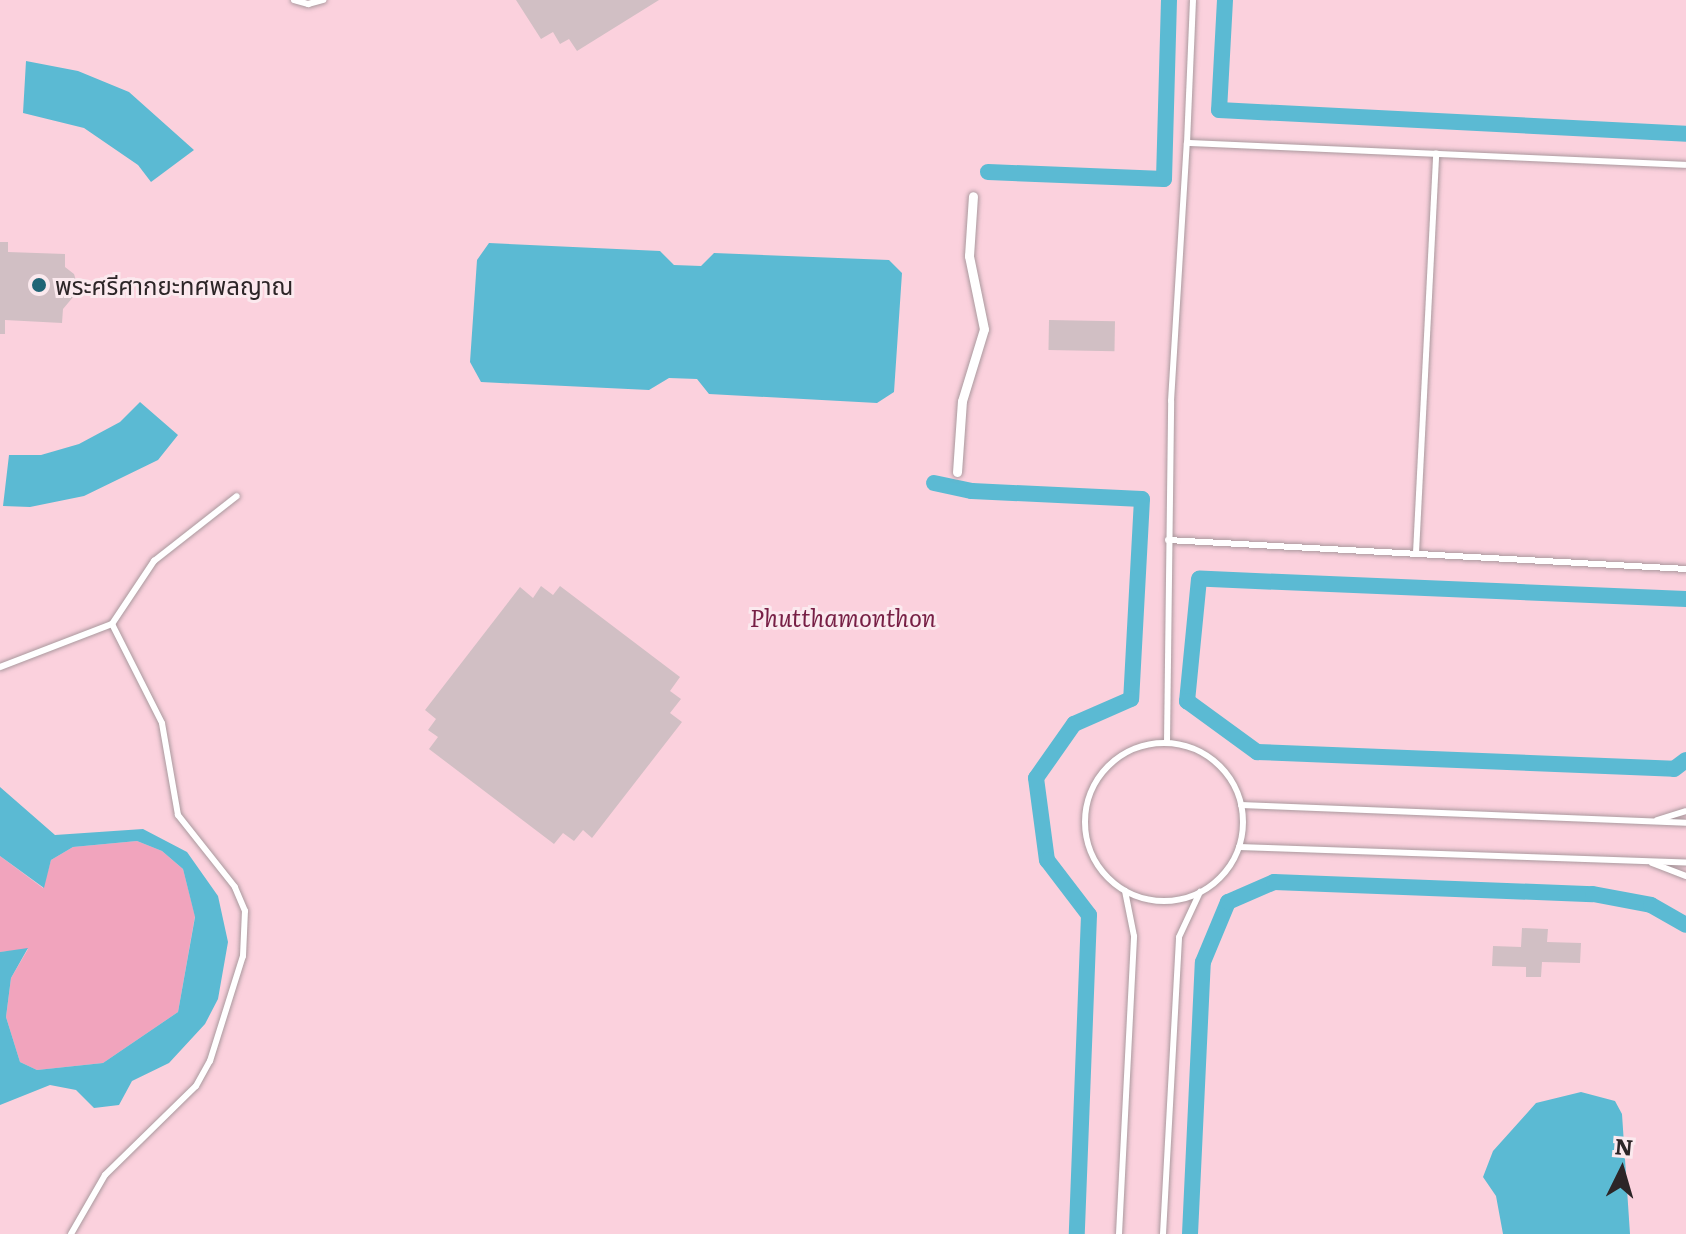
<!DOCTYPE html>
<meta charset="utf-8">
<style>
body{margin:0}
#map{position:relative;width:1686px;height:1234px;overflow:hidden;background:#fbe9ee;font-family:Literata,"Noto Sans Thai",serif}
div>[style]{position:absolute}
.green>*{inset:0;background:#fbd1dd;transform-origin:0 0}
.forest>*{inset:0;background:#f1a4bd}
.water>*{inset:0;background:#5bbad3}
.canal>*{height:16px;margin:-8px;padding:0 8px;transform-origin:8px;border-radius:8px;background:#5bbad3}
.building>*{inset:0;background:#d1bfc4;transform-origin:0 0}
.roads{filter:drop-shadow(0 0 2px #aa999e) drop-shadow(0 0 2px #aa999e)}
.service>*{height:6px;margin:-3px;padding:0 3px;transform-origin:3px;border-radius:3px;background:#fff}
.service>.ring{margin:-3px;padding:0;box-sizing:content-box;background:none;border:6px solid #fff;border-radius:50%}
.pedestrian>*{height:9px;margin:-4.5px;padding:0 4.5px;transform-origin:4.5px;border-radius:4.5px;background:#fff}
.dots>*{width:22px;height:22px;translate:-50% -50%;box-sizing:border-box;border:4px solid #fbe9ee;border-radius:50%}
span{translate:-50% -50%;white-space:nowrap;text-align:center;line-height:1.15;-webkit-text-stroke:6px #fbe9ee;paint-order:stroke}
.poi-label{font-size:24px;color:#2c2527}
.left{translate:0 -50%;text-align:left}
.park-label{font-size:24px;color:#771f45;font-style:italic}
.north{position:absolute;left:1582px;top:1130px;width:80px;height:80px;-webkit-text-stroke:6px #fbe9ee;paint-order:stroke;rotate:5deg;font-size:22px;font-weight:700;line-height:32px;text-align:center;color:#2c2527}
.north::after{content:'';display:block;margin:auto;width:28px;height:36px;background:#2c2527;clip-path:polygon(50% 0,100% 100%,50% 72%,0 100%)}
</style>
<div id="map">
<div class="green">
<div style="left:0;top:0;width:1686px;height:1234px"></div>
</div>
<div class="forest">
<div style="clip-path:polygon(137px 841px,162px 851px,183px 869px,195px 916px,178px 1012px,103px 1063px,37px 1070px,20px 1062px,6px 1017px,11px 978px,28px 949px,0 952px,0 856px,43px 888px,51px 860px,73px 847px)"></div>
</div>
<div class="water">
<div style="clip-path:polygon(26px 61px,78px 71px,129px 92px,194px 150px,151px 182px,138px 165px,84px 128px,23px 113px)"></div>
<div style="clip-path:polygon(489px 243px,660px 251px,674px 265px,701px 266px,714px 253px,889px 260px,902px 273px,894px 392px,877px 403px,709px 394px,697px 379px,669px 378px,649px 390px,481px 382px,470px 362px,477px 260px)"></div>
<div style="clip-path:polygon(140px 402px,178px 435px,158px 460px,84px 496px,30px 507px,3px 506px,9px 455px,41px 455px,79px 444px,120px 422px)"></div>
<div style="clip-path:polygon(0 787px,55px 835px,143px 829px,187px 852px,218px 896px,228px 942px,218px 999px,205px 1024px,169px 1063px,132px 1081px,119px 1105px,94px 1108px,76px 1090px,50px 1085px,0 1105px,0 952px,28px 948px,11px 978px,6px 1017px,20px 1062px,37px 1070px,103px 1063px,178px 1012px,195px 917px,183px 869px,162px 851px,137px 841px,73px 847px,51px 860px,44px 888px,0 856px)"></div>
<div style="clip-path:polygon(1581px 1092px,1615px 1101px,1622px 1114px,1630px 1234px,1503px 1234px,1496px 1196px,1483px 1177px,1493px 1151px,1536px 1103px)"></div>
</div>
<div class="canal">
<div style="left:1225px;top:0;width:110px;rotate:93.1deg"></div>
<div style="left:1219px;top:110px;width:468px;rotate:2.9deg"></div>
<div style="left:988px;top:172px;width:176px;rotate:2.3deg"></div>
<div style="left:1164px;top:179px;width:179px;rotate:-88.4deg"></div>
<div style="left:934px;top:483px;width:39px;rotate:12deg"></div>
<div style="left:972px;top:491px;width:170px;rotate:2.7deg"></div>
<div style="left:1142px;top:499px;width:200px;rotate:93.1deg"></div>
<div style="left:1131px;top:699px;width:62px;rotate:156.3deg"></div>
<div style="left:1074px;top:724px;width:66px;rotate:125.1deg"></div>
<div style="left:1036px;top:778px;width:83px;rotate:82.4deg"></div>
<div style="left:1047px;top:860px;width:69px;rotate:52.6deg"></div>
<div style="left:1089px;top:915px;width:319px;rotate:92.2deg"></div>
<div style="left:1686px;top:599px;width:487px;rotate:-177.6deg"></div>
<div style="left:1199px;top:579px;width:123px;rotate:95.6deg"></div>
<div style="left:1187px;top:701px;width:87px;rotate:36.1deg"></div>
<div style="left:1257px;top:752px;width:417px;rotate:2.3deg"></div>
<div style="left:1674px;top:769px;width:15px;rotate:-37deg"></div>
<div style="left:1190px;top:1234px;width:272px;rotate:-87.3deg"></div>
<div style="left:1203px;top:962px;width:65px;rotate:-67.4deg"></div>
<div style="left:1228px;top:902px;width:50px;rotate:-23.5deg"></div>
<div style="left:1274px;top:882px;width:319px;rotate:2.2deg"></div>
<div style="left:1593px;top:894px;width:59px;rotate:10.7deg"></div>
<div style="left:1651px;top:905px;width:40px;rotate:29.7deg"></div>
</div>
<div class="building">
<div style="clip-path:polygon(516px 0,659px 0,577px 51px,569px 39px,560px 44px,553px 32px,541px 39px)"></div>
<div style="clip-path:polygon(0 242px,8px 242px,8px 252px,65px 254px,65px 267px,74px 274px,79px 290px,63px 309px,62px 323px,5px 320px,5px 334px,0 334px)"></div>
<div style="left:1049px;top:320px;width:66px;height:30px;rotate:1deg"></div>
<div style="clip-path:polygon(541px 586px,553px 595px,560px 586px,680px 677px,670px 691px,681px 699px,670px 713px,682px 722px,592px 838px,583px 830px,574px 841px,563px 833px,554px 844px,429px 749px,438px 737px,428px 730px,436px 719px,425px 710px,520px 587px,533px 598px)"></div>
<div style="clip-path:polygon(1522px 928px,1548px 929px,1547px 942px,1581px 943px,1580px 963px,1542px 962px,1541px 977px,1526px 977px,1526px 967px,1492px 966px,1493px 946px,1521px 947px)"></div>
</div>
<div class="roads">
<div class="service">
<div style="left:294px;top:0;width:15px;rotate:16deg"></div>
<div style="left:308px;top:4px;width:16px;rotate:-15deg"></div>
<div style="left:1193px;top:0;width:143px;rotate:92.4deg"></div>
<div style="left:1187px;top:143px;width:499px;rotate:2.5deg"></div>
<div style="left:1168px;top:540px;width:519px;rotate:3.2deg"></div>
<div style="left:1416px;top:553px;width:400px;rotate:-87.1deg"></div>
<div style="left:0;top:667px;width:120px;rotate:-21deg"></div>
<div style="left:1167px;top:743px;width:342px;rotate:-89.3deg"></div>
<div style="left:1171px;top:401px;width:258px;rotate:-86.5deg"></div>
<div class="ring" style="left:1085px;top:743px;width:152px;height:152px"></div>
<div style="left:1241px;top:805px;width:445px;rotate:2.3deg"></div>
<div style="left:1657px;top:820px;width:30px;rotate:-17deg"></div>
<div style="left:1239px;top:847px;width:447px;rotate:2deg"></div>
<div style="left:1652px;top:863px;width:36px;rotate:21deg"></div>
<div style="left:71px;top:1234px;width:68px;rotate:-60deg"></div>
<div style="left:105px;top:1175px;width:127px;rotate:-44.4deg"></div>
<div style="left:196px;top:1086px;width:29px;rotate:-61deg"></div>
<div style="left:210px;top:1061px;width:110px;rotate:-72.6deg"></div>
<div style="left:243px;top:956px;width:45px;rotate:-87.5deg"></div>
<div style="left:245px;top:911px;width:26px;rotate:-113deg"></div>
<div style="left:235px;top:887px;width:92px;rotate:-128.4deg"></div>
<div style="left:178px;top:815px;width:93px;rotate:-99.9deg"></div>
<div style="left:162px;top:723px;width:111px;rotate:-116.8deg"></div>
<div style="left:112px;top:624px;width:76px;rotate:-56.3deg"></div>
<div style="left:154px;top:561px;width:105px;rotate:-38.1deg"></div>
<div style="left:1119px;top:1234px;width:298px;rotate:-87.1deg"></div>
<div style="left:1134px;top:936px;width:46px;rotate:-101.3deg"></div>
<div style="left:1163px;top:1234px;width:297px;rotate:-86.9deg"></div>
<div style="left:1179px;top:937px;width:50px;rotate:-65deg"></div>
</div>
<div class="pedestrian">
<div style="left:957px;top:472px;width:71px;rotate:-86deg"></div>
<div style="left:962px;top:401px;width:75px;rotate:-73deg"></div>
<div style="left:984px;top:329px;width:75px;rotate:-101.6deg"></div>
<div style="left:969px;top:256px;width:60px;rotate:-86.2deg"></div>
</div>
</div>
<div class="dots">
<div style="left:39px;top:285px;background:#206576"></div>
</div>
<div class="poi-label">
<span class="left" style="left:55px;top:285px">พระศรีศากยะทศพลญาณ</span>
</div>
<div class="park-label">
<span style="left:843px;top:617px">Phutthamonthon</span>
</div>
<div class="north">N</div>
</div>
